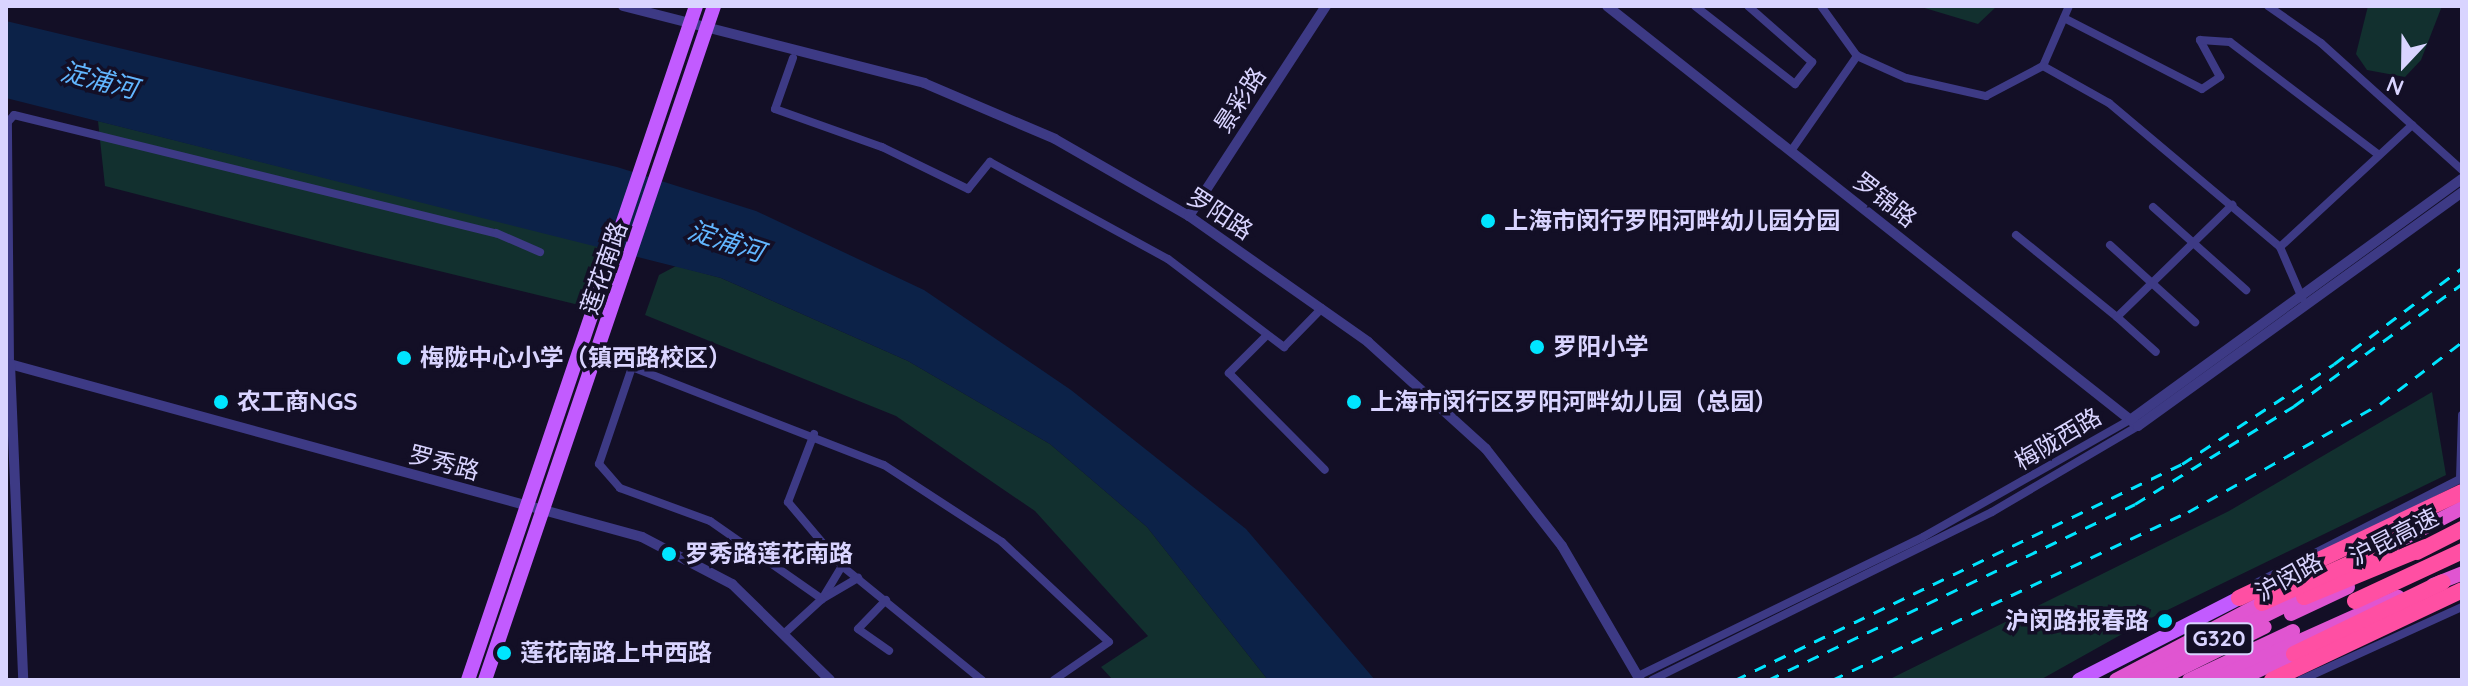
<!DOCTYPE html>
<meta charset="utf-8">
<style>
body{margin:0}
#map{position:relative;width:2468px;height:686px;overflow:hidden;background:#130f26;font-family:Quicksand,"Noto Sans SC",sans-serif}
div>[style]{position:absolute}
.green>*{inset:0;background:#12302f}
.water>*{inset:0;background:#0c2248}
.minor>*{height:8px;margin:-4px;padding:0 4px;transform-origin:4px;border-radius:4px;background:#3d3a85}
.tertiary>*{height:10px;margin:-5px;padding:0 5px;transform-origin:5px;border-radius:5px;background:#3d3a85}
.primary>*{height:14px;margin:-7px;padding:0 7px;transform-origin:7px;border-radius:7px;background:#c25bff}
.trunk>*{height:14px;margin:-7px;padding:0 7px;transform-origin:7px;border-radius:7px;background:#e055d1}
.motorway>*{height:16px;margin:-8px;padding:0 8px;transform-origin:8px;border-radius:8px;background:#ff4fa3}
.rail>*{height:3px;margin-top:-1.5px;transform-origin:0;background:repeating-linear-gradient(90deg,#00e5ff 0 12px,transparent 0 22px)}
.dots>*{width:22px;height:22px;translate:-50% -50%;box-sizing:border-box;border:4px solid #130f26;border-radius:50%}
span{translate:-50% -50%;white-space:nowrap;text-align:center;line-height:1.15;-webkit-text-stroke:7px #130f26;paint-order:stroke}
.shield-label span{padding:2px 6px;background:#130f26;border:2px solid;border-radius:6px;-webkit-text-stroke-width:0}
.shield-label{font-size:22px;color:#d9d4ff;font-weight:700}
.street-label{font-size:24px;color:#d9d4ff}
.poi-label{font-size:24px;color:#d9d4ff;font-weight:700}
.left{translate:0 -50%;text-align:left}
.right{translate:-100% -50%;text-align:right}
.water-label{font-size:26px;color:#62b6ff;font-style:italic}
.frame{position:absolute;inset:0;border:8px solid #d9d4ff;pointer-events:none}
.north{position:absolute;left:2364px;top:24px;width:80px;height:80px;-webkit-text-stroke:6px #130f26;paint-order:stroke;rotate:202deg;font-size:22px;font-weight:700;line-height:32px;text-align:center;color:#d9d4ff}
.north::after{content:'';display:block;margin:auto;width:28px;height:36px;background:#d9d4ff;clip-path:polygon(50% 0,100% 100%,50% 72%,0 100%)}
</style>
<div id="map">
<div class="green">
<div style="clip-path:polygon(1918px 6px,1997px 6px,1978px 24px)"></div>
<div style="clip-path:polygon(2368px 6px,2442px 6px,2421px 60px,2405px 77px,2367px 70px,2356px 54px)"></div>
<div style="clip-path:polygon(98px 121px,598px 246px,579px 305px,357px 251px,105px 186px)"></div>
<div style="clip-path:polygon(676px 266px,721px 278px,908px 361px,1050px 444px,1147px 527px,1268px 680px,1113px 680px,1101px 667px,1148px 636px,1035px 511px,896px 416px,645px 315px,659px 275px)"></div>
<div style="clip-path:polygon(2432px 392px,2446px 475px,2149px 619px,2040px 680px,1888px 680px,2229px 511px)"></div>
</div>
<div class="water">
<div style="clip-path:polygon(6px 21px,617px 167px,756px 211px,924px 290px,1071px 390px,1246px 529px,1375px 680px,1268px 680px,1147px 527px,1050px 444px,908px 361px,721px 278px,6px 98px)"></div>
</div>
<div class="minor">
<div style="left:1695px;top:6px;width:127px;rotate:38deg"></div>
<div style="left:1795px;top:84px;width:28px;rotate:-52deg"></div>
<div style="left:1812px;top:62px;width:85px;rotate:-138.8deg"></div>
<div style="left:2268px;top:6px;width:65px;rotate:34.9deg"></div>
<div style="left:2321px;top:43px;width:190px;rotate:42deg"></div>
<div style="left:2064px;top:18px;width:155px;rotate:27.2deg"></div>
<div style="left:2202px;top:89px;width:22px;rotate:-34deg"></div>
<div style="left:2220px;top:77px;width:42px;rotate:-118.4deg"></div>
<div style="left:2200px;top:40px;width:30px;rotate:4deg"></div>
<div style="left:2230px;top:42px;width:187px;rotate:37.2deg"></div>
<div style="left:1857px;top:56px;width:54px;rotate:24.2deg"></div>
<div style="left:1906px;top:78px;width:82px;rotate:12.7deg"></div>
<div style="left:1986px;top:96px;width:64px;rotate:-27.8deg"></div>
<div style="left:2043px;top:66px;width:65px;rotate:-66.6deg"></div>
<div style="left:793px;top:58px;width:54px;rotate:109.4deg"></div>
<div style="left:775px;top:109px;width:114px;rotate:19.6deg"></div>
<div style="left:882px;top:147px;width:96px;rotate:26deg"></div>
<div style="left:968px;top:189px;width:35px;rotate:-51deg"></div>
<div style="left:990px;top:162px;width:203px;rotate:28.6deg"></div>
<div style="left:1168px;top:259px;width:146px;rotate:37.2deg"></div>
<div style="left:1284px;top:347px;width:54px;rotate:-45.7deg"></div>
<div style="left:2043px;top:66px;width:76px;rotate:29.3deg"></div>
<div style="left:2109px;top:103px;width:224px;rotate:40.1deg"></div>
<div style="left:2280px;top:247px;width:56px;rotate:66.7deg"></div>
<div style="left:1791px;top:151px;width:116px;rotate:-55.2deg"></div>
<div style="left:1857px;top:56px;width:62px;rotate:-125.8deg"></div>
<div style="left:2153px;top:207px;width:125px;rotate:41.7deg"></div>
<div style="left:2016px;top:235px;width:130px;rotate:39.1deg"></div>
<div style="left:2117px;top:317px;width:161px;rotate:-44.2deg"></div>
<div style="left:2110px;top:245px;width:115px;rotate:42.2deg"></div>
<div style="left:2280px;top:247px;width:180px;rotate:-42.7deg"></div>
<div style="left:2117px;top:317px;width:52px;rotate:41.9deg"></div>
<div style="left:1267px;top:335px;width:54px;rotate:135deg"></div>
<div style="left:1229px;top:373px;width:136px;rotate:45.3deg"></div>
<div style="left:10px;top:364px;width:242px;rotate:-90.5deg"></div>
<div style="left:8px;top:122px;width:9px;rotate:-49deg"></div>
<div style="left:14px;top:115px;width:496px;rotate:13.8deg"></div>
<div style="left:496px;top:233px;width:48px;rotate:23.4deg"></div>
<div style="left:814px;top:434px;width:73px;rotate:110.9deg"></div>
<div style="left:788px;top:502px;width:84px;rotate:49.8deg"></div>
<div style="left:842px;top:566px;width:181px;rotate:39.2deg"></div>
<div style="left:2460px;top:479px;width:64px;rotate:-88.2deg"></div>
<div style="left:842px;top:566px;width:39px;rotate:121deg"></div>
<div style="left:822px;top:599px;width:42px;rotate:-30.3deg"></div>
<div style="left:2256px;top:583px;width:231px;rotate:-27deg"></div>
<div style="left:886px;top:600px;width:40px;rotate:134deg"></div>
<div style="left:858px;top:629px;width:38px;rotate:35deg"></div>
<div style="left:787px;top:631px;width:47px;rotate:-42.4deg"></div>
<div style="left:822px;top:599px;width:136px;rotate:-145.1deg"></div>
<div style="left:710px;top:521px;width:96px;rotate:-159.9deg"></div>
<div style="left:620px;top:488px;width:32px;rotate:-131deg"></div>
<div style="left:599px;top:464px;width:102px;rotate:-71.2deg"></div>
<div style="left:632px;top:367px;width:270px;rotate:21.3deg"></div>
<div style="left:884px;top:465px;width:141px;rotate:33.1deg"></div>
<div style="left:1002px;top:542px;width:146px;rotate:43.1deg"></div>
<div style="left:1109px;top:642px;width:67px;rotate:145.4deg"></div>
<div style="left:1638px;top:676px;width:317px;rotate:-26deg"></div>
<div style="left:1923px;top:537px;width:238px;rotate:-29.5deg"></div>
<div style="left:1652px;top:680px;width:379px;rotate:-26.3deg"></div>
<div style="left:1992px;top:512px;width:169px;rotate:-30.5deg"></div>
<div style="left:2301px;top:680px;width:177px;rotate:-24.4deg"></div>
</div>
<div class="tertiary">
<div style="left:623px;top:6px;width:311px;rotate:14.3deg"></div>
<div style="left:924px;top:83px;width:142px;rotate:23.1deg"></div>
<div style="left:1055px;top:139px;width:155px;rotate:29.9deg"></div>
<div style="left:1189px;top:216px;width:219px;rotate:35.1deg"></div>
<div style="left:1368px;top:342px;width:159px;rotate:42.2deg"></div>
<div style="left:1486px;top:449px;width:123px;rotate:51.9deg"></div>
<div style="left:1562px;top:546px;width:155px;rotate:59.8deg"></div>
<div style="left:1607px;top:6px;width:677px;rotate:38.34deg"></div>
<div style="left:2138px;top:426px;width:400px;rotate:-35.8deg"></div>
<div style="left:1189px;top:216px;width:251px;rotate:-56.9deg"></div>
<div style="left:6px;top:363px;width:659px;rotate:15.3deg"></div>
<div style="left:642px;top:537px;width:102px;rotate:27.6deg"></div>
<div style="left:732px;top:584px;width:137px;rotate:44.4deg"></div>
<div style="left:10px;top:364px;width:316px;rotate:87.6deg"></div>
<div style="left:2130px;top:420px;width:410px;rotate:-36deg"></div>
</div>
<div class="primary">
<div style="left:468px;top:680px;width:712px;rotate:-71.31deg"></div>
<div style="left:485px;top:680px;width:712px;rotate:-71.23deg"></div>
<div style="left:2079px;top:680px;width:180px;rotate:-27.1deg"></div>
</div>
<div class="trunk">
<div style="left:2368px;top:557px;width:106px;rotate:-27.5deg"></div>
<div style="left:2433px;top:585px;width:31px;rotate:-22deg"></div>
<div style="left:2291px;top:614px;width:63px;rotate:-25.3deg"></div>
<div style="left:2116px;top:680px;width:165px;rotate:-27.8deg"></div>
<div style="left:2134px;top:680px;width:199px;rotate:-26.2deg"></div>
<div style="left:2158px;top:680px;width:119px;rotate:-26.4deg"></div>
<div style="left:2189px;top:680px;width:115px;rotate:-25.2deg"></div>
<div style="left:2213px;top:680px;width:203px;rotate:-24.2deg"></div>
<div style="left:2238px;top:680px;width:62px;rotate:-24.9deg"></div>
</div>
<div class="motorway">
<div style="left:2417px;top:552px;width:51px;rotate:-27.1deg"></div>
<div style="left:2304px;top:597px;width:132px;rotate:-22.3deg"></div>
<div style="left:2239px;top:598px;width:247px;rotate:-25.4deg"></div>
<div style="left:2355px;top:601px;width:118px;rotate:-25deg"></div>
<div style="left:2262px;top:603px;width:124px;rotate:-24.3deg"></div>
<div style="left:2294px;top:654px;width:165px;rotate:-25.8deg"></div>
<div style="left:2272px;top:680px;width:210px;rotate:-25.3deg"></div>
</div>
<div class="rail">
<div style="left:1735px;top:680px;width:496px;rotate:-25.8deg"></div>
<div style="left:2182px;top:464px;width:182px;rotate:-33.3deg"></div>
<div style="left:2334px;top:364px;width:160px;rotate:-36.9deg"></div>
<div style="left:1768px;top:680px;width:407px;rotate:-25.6deg"></div>
<div style="left:2135px;top:504px;width:187px;rotate:-31.6deg"></div>
<div style="left:2294px;top:406px;width:208px;rotate:-36deg"></div>
<div style="left:1832px;top:680px;width:394px;rotate:-25.3deg"></div>
<div style="left:2188px;top:512px;width:220px;rotate:-29.4deg"></div>
<div style="left:2380px;top:404px;width:103px;rotate:-37.1deg"></div>
</div>
<div class="dots">
<div style="left:1488px;top:221px;background:#00e5ff"></div>
<div style="left:1537px;top:347px;background:#00e5ff"></div>
<div style="left:404px;top:358px;background:#00e5ff"></div>
<div style="left:221px;top:402px;background:#00e5ff"></div>
<div style="left:1354px;top:402px;background:#00e5ff"></div>
<div style="left:669px;top:554px;background:#00e5ff"></div>
<div style="left:2165px;top:621px;background:#00e5ff"></div>
<div style="left:504px;top:653px;background:#00e5ff"></div>
</div>
<div class="shield-label">
<span style="left:2219px;top:639px">G320</span>
</div>
<div class="street-label">
<span style="left:1240px;top:100px;rotate:-57deg">景彩路</span>
<span style="left:1885px;top:200px;rotate:38deg">罗锦路</span>
<span style="left:1220px;top:214px;rotate:33deg">罗阳路</span>
<span style="left:604px;top:268px;rotate:-71deg">莲花南路</span>
<span style="left:2058px;top:439px;rotate:-31deg">梅陇西路</span>
<span style="left:444px;top:463px;rotate:15deg">罗秀路</span>
<span style="left:2394px;top:537px;rotate:-27deg">沪昆高速</span>
<span style="left:2289px;top:577px;rotate:-29deg">沪闵路</span>
</div>
<div class="poi-label">
<span class="left" style="left:1504px;top:221px">上海市闵行罗阳河畔幼儿园分园</span>
<span class="left" style="left:1553px;top:347px">罗阳小学</span>
<span class="left" style="left:420px;top:358px">梅陇中心小学（镇西路校区）</span>
<span class="left" style="left:237px;top:402px">农工商NGS</span>
<span class="left" style="left:1370px;top:402px">上海市闵行区罗阳河畔幼儿园（总园）</span>
<span class="left" style="left:685px;top:554px">罗秀路莲花南路</span>
<span class="right" style="left:2149px;top:621px">沪闵路报春路</span>
<span class="left" style="left:520px;top:653px">莲花南路上中西路</span>
</div>
<div class="water-label">
<span style="left:99px;top:80px;rotate:14deg">淀浦河</span>
<span style="left:726px;top:241px;rotate:18deg">淀浦河</span>
</div>
<div class="frame"></div>
<div class="north">N</div>
</div>
